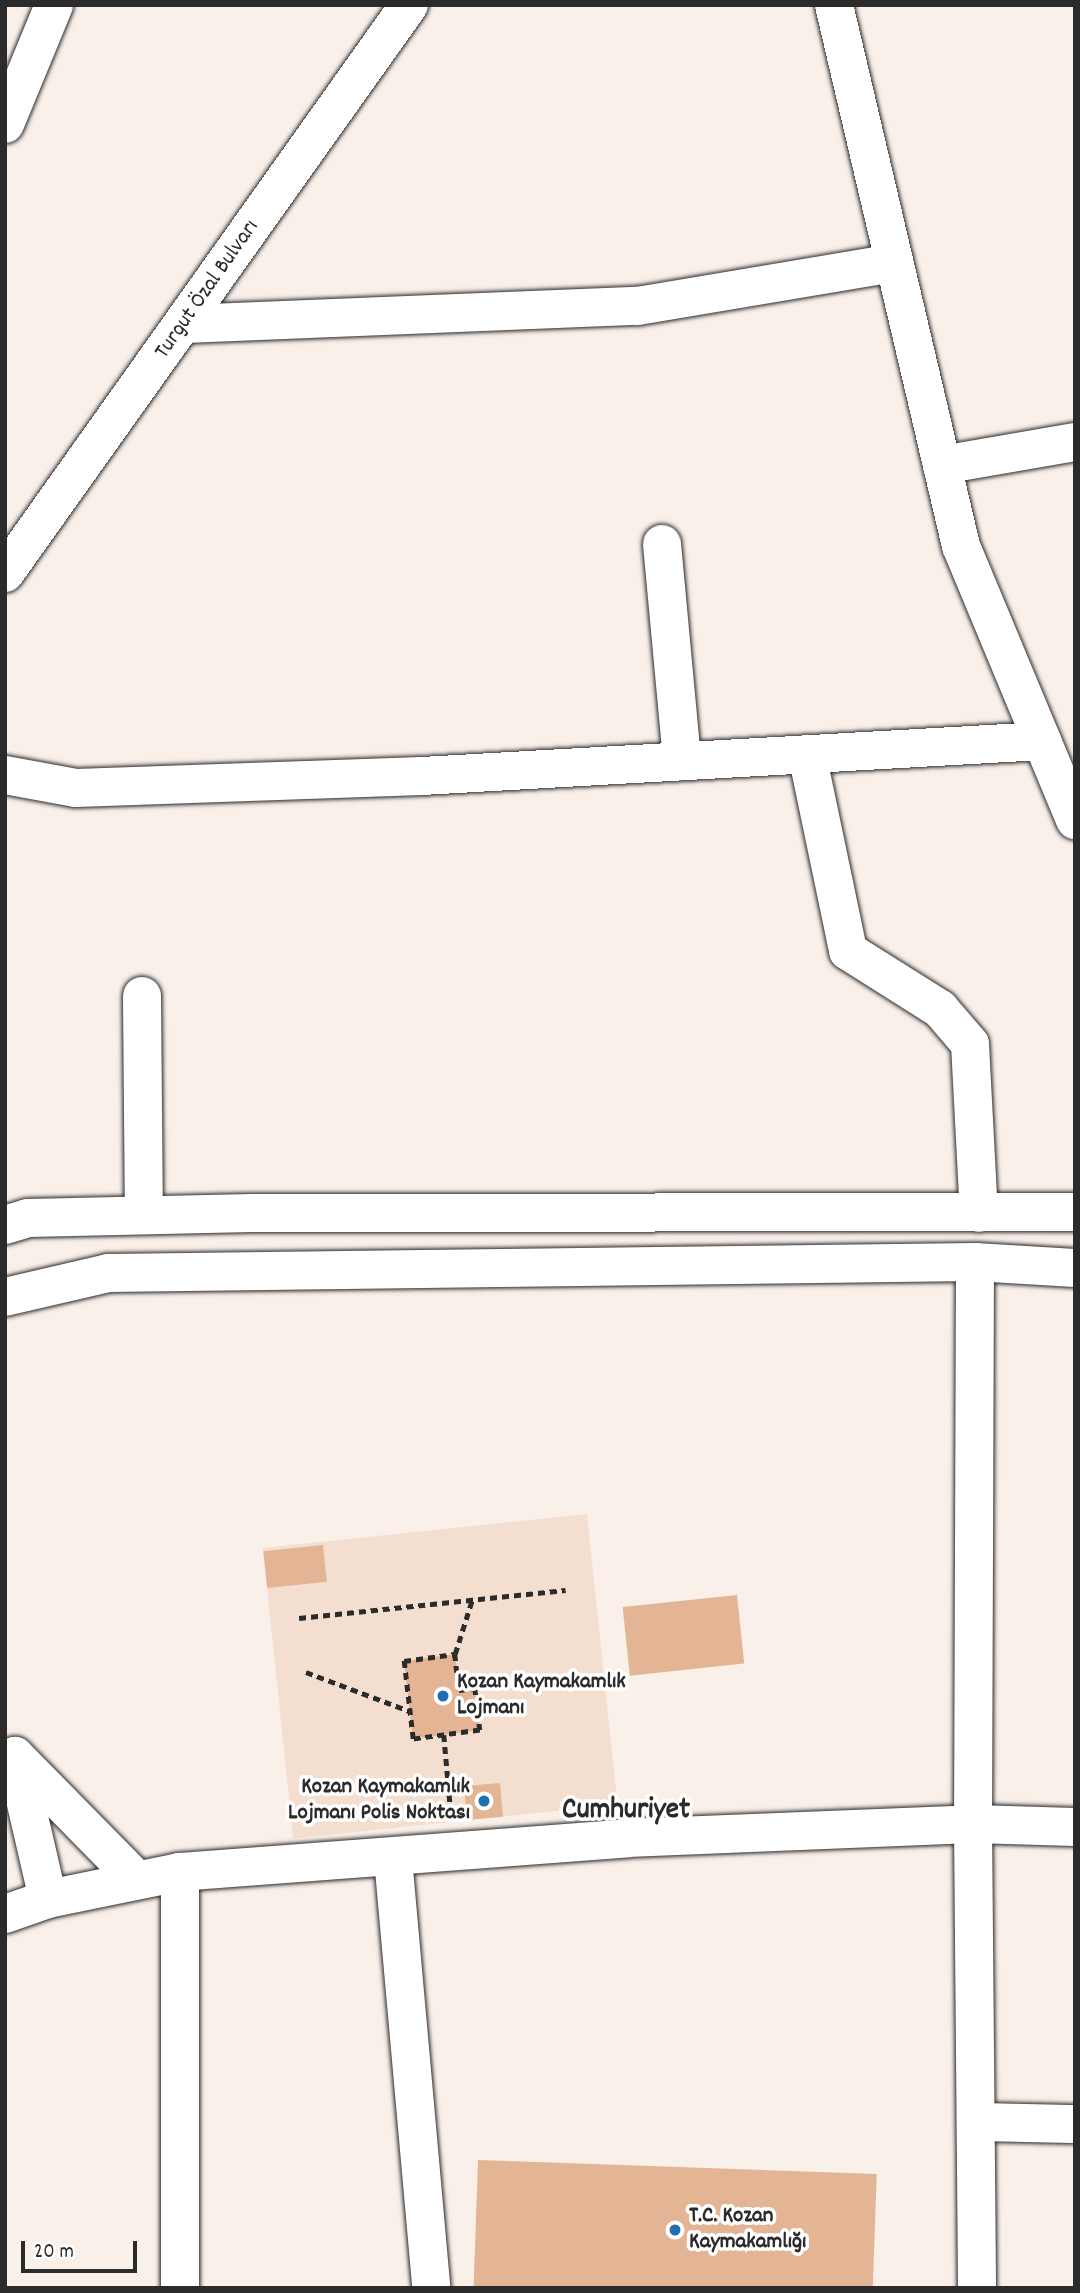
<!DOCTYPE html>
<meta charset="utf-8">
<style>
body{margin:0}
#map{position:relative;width:1080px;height:2293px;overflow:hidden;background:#faf0ea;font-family:Dekko,sans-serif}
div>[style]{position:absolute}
.built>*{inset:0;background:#f3ded0;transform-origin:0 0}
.building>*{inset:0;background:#e4b595;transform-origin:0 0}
.path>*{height:4.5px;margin-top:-2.25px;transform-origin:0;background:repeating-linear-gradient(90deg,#2b2b2b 0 7px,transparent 0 12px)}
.roads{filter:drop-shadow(0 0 2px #2b2b2b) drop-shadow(0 0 2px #2b2b2b)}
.street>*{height:38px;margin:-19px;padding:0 19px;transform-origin:19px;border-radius:19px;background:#fff}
.secondary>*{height:38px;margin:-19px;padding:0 19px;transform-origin:19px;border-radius:19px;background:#fff}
.dots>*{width:19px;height:19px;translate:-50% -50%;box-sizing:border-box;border:4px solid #fff;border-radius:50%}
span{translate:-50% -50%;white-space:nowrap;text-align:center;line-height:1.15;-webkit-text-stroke:7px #fff;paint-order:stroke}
.street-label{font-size:23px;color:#2b2b2b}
.poi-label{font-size:23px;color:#2b2b2b;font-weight:700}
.left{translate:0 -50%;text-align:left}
.right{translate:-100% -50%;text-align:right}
.district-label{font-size:30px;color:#2b2b2b;font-weight:700}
.frame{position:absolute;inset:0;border:7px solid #2b2b2b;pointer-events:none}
.scale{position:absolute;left:21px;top:2241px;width:116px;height:32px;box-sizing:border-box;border:4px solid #2b2b2b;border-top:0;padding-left:9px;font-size:21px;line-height:24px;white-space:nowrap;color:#2b2b2b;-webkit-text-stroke:5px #fff;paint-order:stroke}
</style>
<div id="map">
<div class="built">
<div style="left:587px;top:1514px;width:292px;height:326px;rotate:84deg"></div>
</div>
<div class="building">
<div style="left:323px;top:1545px;width:37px;height:60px;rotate:84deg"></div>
<div style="left:737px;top:1595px;width:69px;height:115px;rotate:84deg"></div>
<div style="clip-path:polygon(455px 1654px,459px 1690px,475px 1688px,480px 1730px,413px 1739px,404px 1661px)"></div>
<div style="left:500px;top:1783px;width:34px;height:36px;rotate:85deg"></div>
<div style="left:478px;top:2160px;width:399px;height:127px;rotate:2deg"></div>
</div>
<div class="path">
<div style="left:299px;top:1618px;width:268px;rotate:-6deg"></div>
<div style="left:455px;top:1654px;width:36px;rotate:84deg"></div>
<div style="left:459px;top:1690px;width:16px;rotate:-7deg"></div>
<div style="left:475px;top:1688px;width:42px;rotate:83.2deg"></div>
<div style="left:480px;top:1730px;width:68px;rotate:172.3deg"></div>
<div style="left:413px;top:1739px;width:79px;rotate:-96.6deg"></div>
<div style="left:404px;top:1661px;width:51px;rotate:-7.8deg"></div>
<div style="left:455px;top:1654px;width:57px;rotate:-72.5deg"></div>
<div style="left:306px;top:1672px;width:111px;rotate:20.6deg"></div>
<div style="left:444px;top:1735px;width:79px;rotate:84.9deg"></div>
</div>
<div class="roads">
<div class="street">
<div style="left:5px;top:124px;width:129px;rotate:-67.6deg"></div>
<div style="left:185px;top:324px;width:452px;rotate:-2.3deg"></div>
<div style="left:637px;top:306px;width:261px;rotate:-9.5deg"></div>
<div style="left:942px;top:465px;width:135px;rotate:-9.8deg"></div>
<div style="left:662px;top:544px;width:218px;rotate:84.7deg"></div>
<div style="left:807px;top:754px;width:201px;rotate:78.2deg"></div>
<div style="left:848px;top:951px;width:109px;rotate:32.2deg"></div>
<div style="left:940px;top:1009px;width:46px;rotate:49.4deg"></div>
<div style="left:970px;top:1044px;width:169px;rotate:87deg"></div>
<div style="left:5px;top:775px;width:72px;rotate:10.4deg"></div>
<div style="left:76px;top:788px;width:346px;rotate:-2deg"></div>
<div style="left:422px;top:776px;width:621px;rotate:-3.23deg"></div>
<div style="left:142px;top:996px;width:219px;rotate:89.5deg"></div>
<div style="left:393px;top:1858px;width:432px;rotate:84.9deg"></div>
<div style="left:976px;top:2122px;width:99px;rotate:1.2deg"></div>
<div style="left:180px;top:2288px;width:416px;rotate:-90deg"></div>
</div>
<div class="secondary">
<div style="left:834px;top:5px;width:556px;rotate:76.79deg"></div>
<div style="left:961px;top:546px;width:297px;rotate:67.4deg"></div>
<div style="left:5px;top:573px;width:697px;rotate:-54.58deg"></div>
<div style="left:5px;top:1225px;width:24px;rotate:-17deg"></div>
<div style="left:28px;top:1218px;width:224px;rotate:-1.3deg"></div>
<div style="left:252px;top:1213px;width:823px;rotate:-0.07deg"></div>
<div style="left:975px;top:1262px;width:562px;rotate:90.2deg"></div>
<div style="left:973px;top:1824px;width:464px;rotate:89.5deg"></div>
<div style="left:5px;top:1297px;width:106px;rotate:-13.1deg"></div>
<div style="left:108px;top:1273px;width:867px;rotate:-0.73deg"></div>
<div style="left:975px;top:1262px;width:100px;rotate:3.4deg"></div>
<div style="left:48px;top:1899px;width:147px;rotate:-103deg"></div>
<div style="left:15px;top:1756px;width:173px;rotate:45.5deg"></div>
<div style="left:5px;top:1914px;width:46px;rotate:-19.2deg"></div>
<div style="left:48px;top:1899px;width:135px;rotate:-11.6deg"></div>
<div style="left:180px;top:1872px;width:448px;rotate:-4.3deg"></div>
<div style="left:627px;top:1838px;width:346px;rotate:-2.3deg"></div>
<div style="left:973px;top:1824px;width:102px;rotate:1.7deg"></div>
</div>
</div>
<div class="dots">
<div style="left:443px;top:1696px;background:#1f6fb2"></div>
<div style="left:484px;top:1801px;background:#1f6fb2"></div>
<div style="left:675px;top:2230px;background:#1f6fb2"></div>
</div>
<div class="street-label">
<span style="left:208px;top:290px;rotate:-55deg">Turgut Özal Bulvarı</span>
</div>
<div class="poi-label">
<span class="left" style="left:457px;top:1696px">Kozan Kaymakamlık<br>Lojmanı</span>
<span class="right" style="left:470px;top:1801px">Kozan Kaymakamlık<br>Lojmanı Polis Noktası</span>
<span class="left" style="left:689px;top:2230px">T.C. Kozan<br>Kaymakamlığı</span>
</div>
<div class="district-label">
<span style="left:626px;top:1812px">Cumhuriyet</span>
</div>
<div class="frame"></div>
<div class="scale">20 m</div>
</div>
